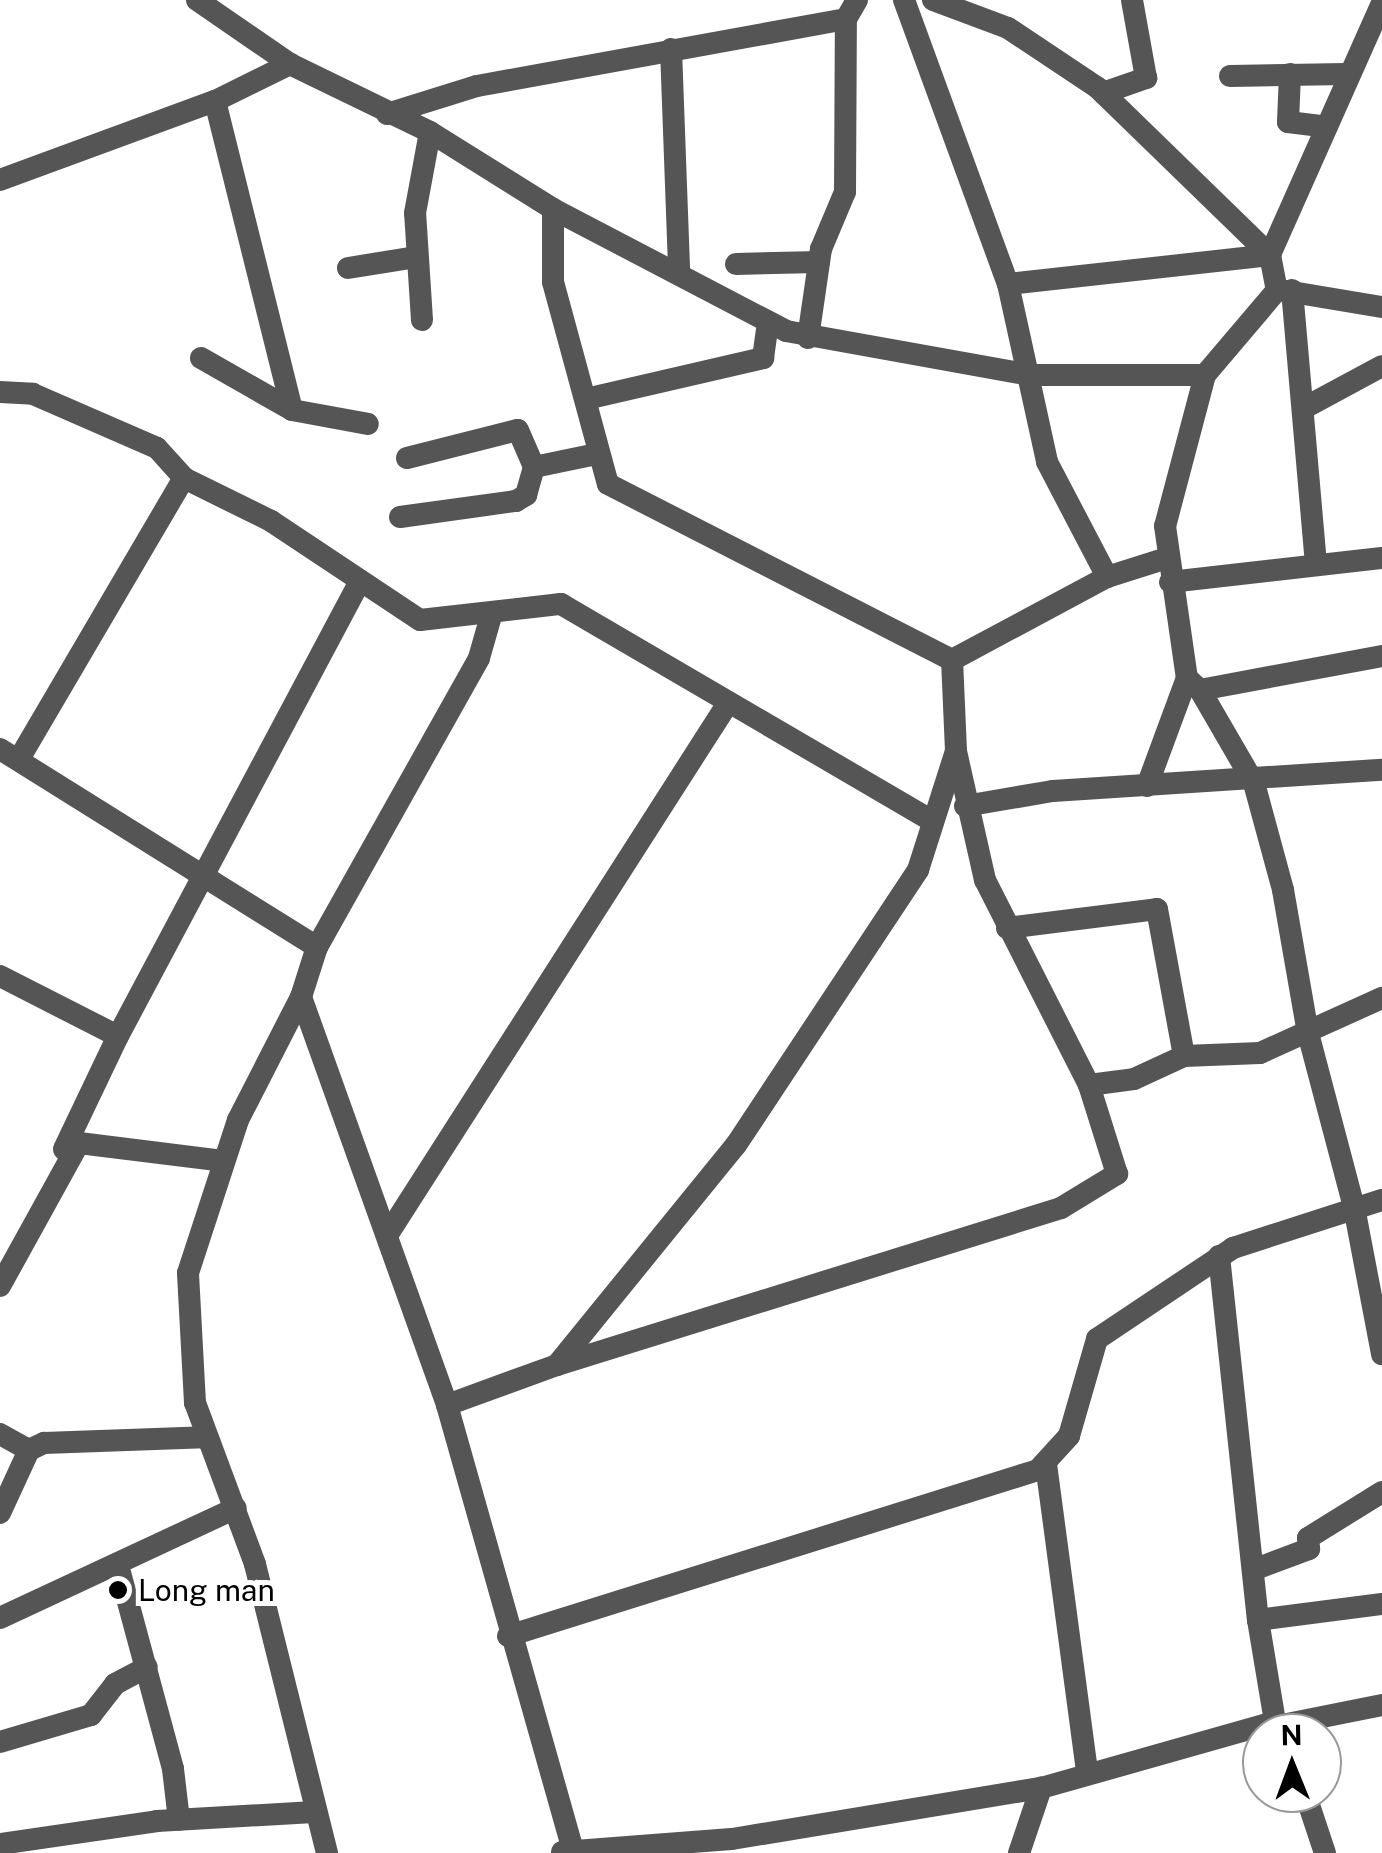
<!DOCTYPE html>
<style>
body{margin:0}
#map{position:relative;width:1382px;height:1853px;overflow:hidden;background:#fff;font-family:"Public Sans",sans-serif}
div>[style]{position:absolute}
.minor>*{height:22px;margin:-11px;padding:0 11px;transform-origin:11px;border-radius:11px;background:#555}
.dots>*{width:28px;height:28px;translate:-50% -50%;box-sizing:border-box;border:5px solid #fff;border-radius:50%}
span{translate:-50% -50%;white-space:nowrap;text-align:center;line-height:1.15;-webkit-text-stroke:10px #fff;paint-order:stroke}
.poi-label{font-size:30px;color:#000}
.left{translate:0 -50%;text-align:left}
.north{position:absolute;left:1242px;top:1713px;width:100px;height:100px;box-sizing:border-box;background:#fff;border:2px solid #999;border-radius:50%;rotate:359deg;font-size:28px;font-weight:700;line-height:40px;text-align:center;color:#000}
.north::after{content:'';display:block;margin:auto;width:35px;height:45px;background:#000;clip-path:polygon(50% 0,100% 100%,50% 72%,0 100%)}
</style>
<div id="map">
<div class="minor">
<div style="left:197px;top:0;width:113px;rotate:34.5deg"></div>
<div style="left:290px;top:64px;width:156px;rotate:25.9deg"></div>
<div style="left:430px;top:132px;width:145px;rotate:32deg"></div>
<div style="left:553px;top:209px;width:263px;rotate:27.6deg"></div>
<div style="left:786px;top:331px;width:248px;rotate:10.2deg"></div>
<div style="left:1030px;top:375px;width:175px"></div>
<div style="left:904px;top:0;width:302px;rotate:69.9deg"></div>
<div style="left:1008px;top:284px;width:182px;rotate:77.6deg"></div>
<div style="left:1047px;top:462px;width:130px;rotate:62.4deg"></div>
<div style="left:933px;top:0;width:80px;rotate:20.5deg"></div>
<div style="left:1008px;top:28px;width:108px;rotate:33.7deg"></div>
<div style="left:1098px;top:88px;width:240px;rotate:44.2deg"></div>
<div style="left:1382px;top:3px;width:276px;rotate:114deg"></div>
<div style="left:1270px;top:255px;width:36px;rotate:79deg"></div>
<div style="left:1277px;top:290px;width:111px;rotate:130.3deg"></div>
<div style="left:1205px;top:375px;width:156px;rotate:104.8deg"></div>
<div style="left:1165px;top:526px;width:154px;rotate:81.8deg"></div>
<div style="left:1187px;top:678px;width:18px;rotate:43deg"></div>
<div style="left:1200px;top:690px;width:108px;rotate:59.9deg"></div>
<div style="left:1254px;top:783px;width:111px;rotate:74.8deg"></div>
<div style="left:1283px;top:890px;width:145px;rotate:80.1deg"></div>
<div style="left:1308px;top:1033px;width:180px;rotate:75.2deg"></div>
<div style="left:1354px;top:1207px;width:150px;rotate:79.2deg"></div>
<div style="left:671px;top:49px;width:221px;rotate:87.9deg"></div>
<div style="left:1290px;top:74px;width:48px;rotate:92.4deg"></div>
<div style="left:1288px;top:122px;width:39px;rotate:7deg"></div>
<div style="left:1230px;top:76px;width:116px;rotate:-1deg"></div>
<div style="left:1103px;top:93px;width:46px;rotate:-19.2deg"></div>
<div style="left:1146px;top:78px;width:79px;rotate:-100.2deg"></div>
<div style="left:215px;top:101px;width:318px;rotate:76deg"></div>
<div style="left:387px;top:114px;width:94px;rotate:-17.3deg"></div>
<div style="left:477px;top:86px;width:375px;rotate:-10.3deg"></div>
<div style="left:0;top:180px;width:229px;rotate:-20.2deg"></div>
<div style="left:215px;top:101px;width:84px;rotate:-26.3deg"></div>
<div style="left:553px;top:209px;width:73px;rotate:90deg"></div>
<div style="left:553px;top:282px;width:209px;rotate:74.8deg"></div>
<div style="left:608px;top:484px;width:386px;rotate:27.1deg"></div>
<div style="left:736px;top:264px;width:83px;rotate:-1.4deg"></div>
<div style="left:348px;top:268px;width:70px;rotate:-9.1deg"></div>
<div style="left:1008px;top:284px;width:264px;rotate:-6.3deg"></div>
<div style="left:1280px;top:290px;width:103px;rotate:9.5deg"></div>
<div style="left:1292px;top:290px;width:275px;rotate:85deg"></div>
<div style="left:422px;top:320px;width:107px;rotate:-93.7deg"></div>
<div style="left:415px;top:213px;width:82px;rotate:-79.5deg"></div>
<div style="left:808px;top:338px;width:90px;rotate:-81.7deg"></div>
<div style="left:821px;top:249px;width:62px;rotate:-67.2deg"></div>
<div style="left:845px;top:192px;width:173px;rotate:-89.7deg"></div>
<div style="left:846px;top:19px;width:22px;rotate:-60deg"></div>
<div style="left:201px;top:358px;width:105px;rotate:29.7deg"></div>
<div style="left:292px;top:410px;width:77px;rotate:10.4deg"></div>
<div style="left:0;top:392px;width:33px;rotate:3deg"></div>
<div style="left:33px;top:394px;width:135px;rotate:23.5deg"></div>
<div style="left:157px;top:448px;width:40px;rotate:48deg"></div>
<div style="left:184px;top:478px;width:97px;rotate:26.3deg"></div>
<div style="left:271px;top:521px;width:179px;rotate:33.6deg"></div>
<div style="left:420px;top:620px;width:142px;rotate:-6.5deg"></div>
<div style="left:561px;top:604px;width:428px;rotate:30.3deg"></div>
<div style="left:586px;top:399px;width:182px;rotate:-13deg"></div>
<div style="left:763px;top:358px;width:36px;rotate:-82deg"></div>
<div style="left:1306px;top:407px;width:86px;rotate:-28.3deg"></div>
<div style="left:407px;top:458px;width:114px;rotate:-14.2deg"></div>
<div style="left:518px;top:430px;width:40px;rotate:66.6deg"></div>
<div style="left:400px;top:517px;width:117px;rotate:-7.9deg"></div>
<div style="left:516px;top:501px;width:12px;rotate:-31deg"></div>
<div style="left:526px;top:495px;width:29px;rotate:-74deg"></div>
<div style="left:534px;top:467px;width:64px;rotate:-11.7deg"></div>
<div style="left:1170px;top:582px;width:213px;rotate:-6.5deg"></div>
<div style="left:952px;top:660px;width:176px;rotate:-28.2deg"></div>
<div style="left:1107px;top:577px;width:63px;rotate:-17.6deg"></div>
<div style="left:1200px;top:690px;width:185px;rotate:-10.6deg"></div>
<div style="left:0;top:749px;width:374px;rotate:32deg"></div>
<div style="left:19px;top:759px;width:326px;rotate:-59.6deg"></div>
<div style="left:1147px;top:786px;width:115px;rotate:-69.7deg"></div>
<div style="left:965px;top:806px;width:89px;rotate:-9.7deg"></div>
<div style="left:1053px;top:791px;width:330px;rotate:-3.7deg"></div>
<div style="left:1007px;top:928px;width:151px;rotate:-7.2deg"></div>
<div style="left:1157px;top:909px;width:149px;rotate:79.6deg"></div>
<div style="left:0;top:976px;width:132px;rotate:27deg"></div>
<div style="left:301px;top:997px;width:433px;rotate:70.3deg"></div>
<div style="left:447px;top:1405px;width:466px;rotate:74.2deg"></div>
<div style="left:1089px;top:1085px;width:45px;rotate:-7.6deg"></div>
<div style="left:1134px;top:1079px;width:55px;rotate:-24.7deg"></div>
<div style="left:1184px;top:1056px;width:76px;rotate:-2.3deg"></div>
<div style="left:1260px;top:1053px;width:134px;rotate:-24.3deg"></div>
<div style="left:79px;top:1143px;width:145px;rotate:7.1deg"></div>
<div style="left:388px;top:1234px;width:627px;rotate:-57.37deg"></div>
<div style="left:1219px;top:1256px;width:366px;rotate:83.9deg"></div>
<div style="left:1258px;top:1620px;width:103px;rotate:80.5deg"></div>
<div style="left:1275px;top:1722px;width:11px;rotate:41deg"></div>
<div style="left:0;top:1286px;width:163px;rotate:-61.1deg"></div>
<div style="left:79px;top:1143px;width:16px;rotate:158deg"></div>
<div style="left:64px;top:1149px;width:125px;rotate:-64.5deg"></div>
<div style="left:118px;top:1036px;width:515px;rotate:-61.99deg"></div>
<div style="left:557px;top:1365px;width:528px;rotate:-17.3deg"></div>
<div style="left:1061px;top:1208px;width:66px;rotate:-31.3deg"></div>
<div style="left:1117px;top:1174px;width:93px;rotate:-107.5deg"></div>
<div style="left:1089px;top:1085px;width:230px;rotate:-116.9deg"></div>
<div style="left:985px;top:880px;width:132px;rotate:-102.7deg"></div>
<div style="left:447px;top:1405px;width:117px;rotate:-20deg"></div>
<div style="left:557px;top:1365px;width:284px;rotate:-50.9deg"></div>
<div style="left:736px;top:1145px;width:330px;rotate:-56.5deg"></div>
<div style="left:918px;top:870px;width:125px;rotate:-72.3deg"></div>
<div style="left:956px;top:751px;width:91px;rotate:-92.5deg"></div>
<div style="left:0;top:1434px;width:33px;rotate:29deg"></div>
<div style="left:29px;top:1450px;width:17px;rotate:-25deg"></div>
<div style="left:44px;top:1443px;width:160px;rotate:-2.1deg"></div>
<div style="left:1046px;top:1464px;width:312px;rotate:82.4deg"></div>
<div style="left:0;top:1513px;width:69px;rotate:-65.3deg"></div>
<div style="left:118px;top:1565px;width:211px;rotate:74.9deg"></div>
<div style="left:173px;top:1769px;width:51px;rotate:83.3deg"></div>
<div style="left:1253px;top:1570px;width:60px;rotate:-20.6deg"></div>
<div style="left:1309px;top:1549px;width:11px;rotate:-95deg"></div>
<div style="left:1308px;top:1538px;width:87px;rotate:-31.9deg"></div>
<div style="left:0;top:1618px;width:260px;rotate:-25deg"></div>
<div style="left:1258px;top:1620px;width:125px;rotate:-7.4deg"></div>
<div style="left:508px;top:1636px;width:555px;rotate:-17.39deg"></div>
<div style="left:1038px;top:1470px;width:46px;rotate:-47.6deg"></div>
<div style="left:1069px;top:1436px;width:101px;rotate:-73.9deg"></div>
<div style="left:1097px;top:1339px;width:164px;rotate:-33.8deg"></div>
<div style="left:1233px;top:1248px;width:157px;rotate:-17.9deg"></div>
<div style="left:1282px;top:1725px;width:102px;rotate:-11.3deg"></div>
<div style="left:0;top:1742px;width:95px;rotate:-16.5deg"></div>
<div style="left:91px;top:1715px;width:39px;rotate:-52deg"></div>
<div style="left:115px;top:1684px;width:36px;rotate:-28deg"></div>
<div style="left:1305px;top:1793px;width:63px;rotate:71.6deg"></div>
<div style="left:0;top:1844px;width:159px;rotate:-8.3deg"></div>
<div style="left:157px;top:1821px;width:157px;rotate:-3.3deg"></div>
<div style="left:562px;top:1852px;width:170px;rotate:-4.4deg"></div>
<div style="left:732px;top:1839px;width:313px;rotate:-9.4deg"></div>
<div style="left:1041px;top:1788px;width:243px;rotate:-15.8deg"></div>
<div style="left:327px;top:1853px;width:298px;rotate:-104deg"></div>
<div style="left:255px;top:1564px;width:172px;rotate:-110.4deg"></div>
<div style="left:195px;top:1403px;width:130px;rotate:-93.1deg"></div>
<div style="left:188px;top:1273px;width:161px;rotate:-71.9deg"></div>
<div style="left:238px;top:1120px;width:138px;rotate:-62.9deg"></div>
<div style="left:301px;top:997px;width:52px;rotate:-72.3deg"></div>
<div style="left:317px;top:947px;width:331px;rotate:-60.7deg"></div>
<div style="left:479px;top:658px;width:44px;rotate:-74.1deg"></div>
<div style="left:1019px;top:1853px;width:69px;rotate:-71.3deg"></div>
</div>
<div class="dots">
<div style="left:118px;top:1590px;background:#000"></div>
</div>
<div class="poi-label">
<span class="left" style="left:138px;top:1590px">Long man</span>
</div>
<div class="north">N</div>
</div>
